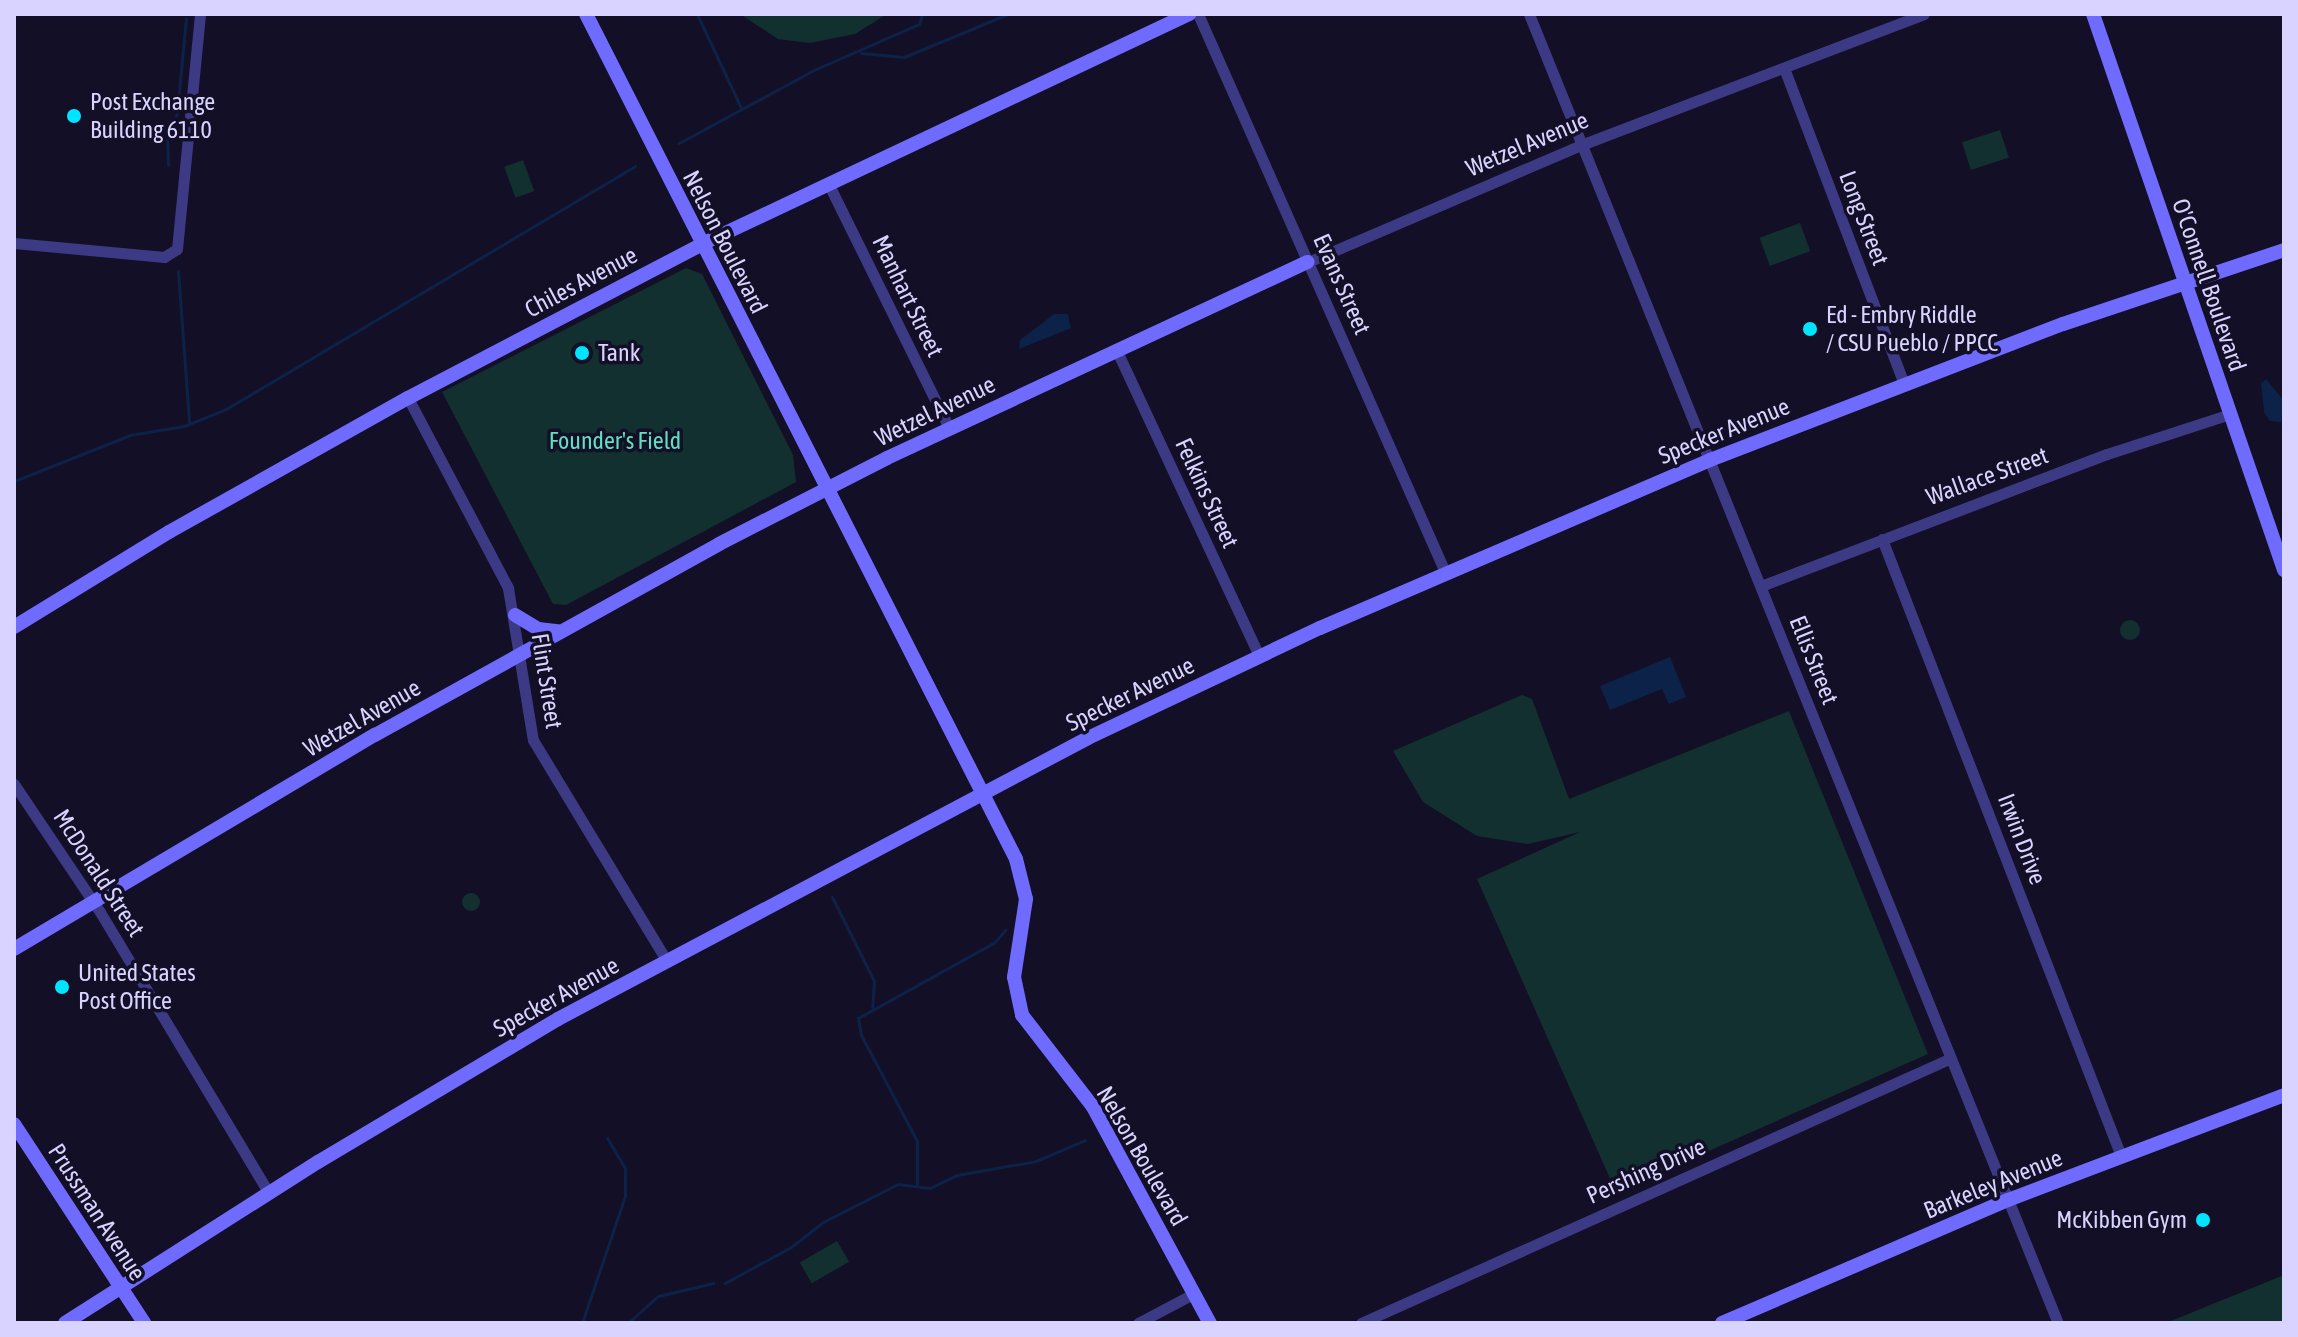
<!DOCTYPE html>
<style>
body{margin:0}
#map{position:relative;width:2298px;height:1337px;overflow:hidden;background:#130f26;font-family:"Asap Condensed",sans-serif}
div>[style]{position:absolute}
.green>*{inset:0;background:#12302f;transform-origin:0 0}
.round{border-radius:50%}
.water>*{inset:0;background:#0c2248}
.stream>*{height:3px;margin:-1.5px;padding:0 1.5px;transform-origin:1.5px;border-radius:1.5px;background:#0c2248}
.street>*{height:11px;margin:-5.5px;padding:0 5.5px;transform-origin:5.5px;border-radius:5.5px;background:#3d3a85}
.secondary>*{height:14px;margin:-7px;padding:0 7px;transform-origin:7px;border-radius:7px;background:#6f6bff}
.dots>*{width:22px;height:22px;translate:-50% -50%;box-sizing:border-box;border:4px solid #130f26;border-radius:50%}
span{translate:-50% -50%;white-space:nowrap;text-align:center;line-height:1.15;-webkit-text-stroke:7px #130f26;paint-order:stroke}
.poi-label{font-size:24px;color:#d9d4ff}
.left{translate:0 -50%;text-align:left}
.right{translate:-100% -50%;text-align:right}
.street-label{font-size:24px;color:#d9d4ff}
.park-label{font-size:24px;color:#5fe0c0}
.frame{position:absolute;inset:0;border:16px solid #d9d4ff;pointer-events:none}
</style>
<div id="map">
<div class="green">
<div style="clip-path:polygon(740px 14px,887px 14px,855px 34px,810px 43px,778px 39px)"></div>
<div style="left:2000px;top:130px;width:29px;height:40px;rotate:72deg"></div>
<div style="left:523px;top:160px;width:33px;height:20px;rotate:70deg"></div>
<div style="left:1800px;top:223px;width:30px;height:43px;rotate:70deg"></div>
<div style="clip-path:polygon(686px 268px,702px 274px,793px 455px,796px 482px,566px 605px,553px 604px,442px 392px)"></div>
<div class="round" style="left:2120px;top:620px;width:20px;height:20px"></div>
<div style="clip-path:polygon(1522px 695px,1532px 699px,1569px 799px,1789px 711px,1928px 1054px,1616px 1192px,1477px 879px,1580px 832px,1528px 844px,1477px 836px,1423px 802px,1393px 751px)"></div>
<div class="round" style="left:462px;top:893px;width:18px;height:18px"></div>
<div style="left:837px;top:1241px;width:24px;height:43px;rotate:60deg"></div>
<div style="clip-path:polygon(2284px 1275px,2284px 1323px,2166px 1323px)"></div>
</div>
<div class="water">
<div style="clip-path:polygon(1054px 314px,1068px 314px,1071px 328px,1019px 349px,1020px 340px)"></div>
<div style="clip-path:polygon(2266px 379px,2284px 401px,2281px 422px,2270px 421px,2264px 412px,2261px 383px)"></div>
<div style="clip-path:polygon(1670px 657px,1686px 697px,1669px 704px,1662px 689px,1610px 710px,1600px 686px)"></div>
</div>
<div class="stream">
<div style="left:697px;top:14px;width:104px;rotate:64.9deg"></div>
<div style="left:861px;top:53px;width:43px;rotate:5.3deg"></div>
<div style="left:904px;top:57px;width:113px;rotate:-22.5deg"></div>
<div style="left:679px;top:143px;width:156px;rotate:-28.4deg"></div>
<div style="left:816px;top:69px;width:112px;rotate:-23.6deg"></div>
<div style="left:919px;top:24px;width:10px;rotate:-73deg"></div>
<div style="left:168px;top:165px;width:28px;rotate:-92deg"></div>
<div style="left:167px;top:137px;width:26px;rotate:-67deg"></div>
<div style="left:177px;top:113px;width:95px;rotate:-84.6deg"></div>
<div style="left:178px;top:271px;width:151px;rotate:85.8deg"></div>
<div style="left:14px;top:481px;width:125px;rotate:-21.6deg"></div>
<div style="left:130px;top:435px;width:55px;rotate:-9.5deg"></div>
<div style="left:184px;top:426px;width:45px;rotate:-22deg"></div>
<div style="left:226px;top:409px;width:476px;rotate:-30.7deg"></div>
<div style="left:832px;top:897px;width:94px;rotate:63.4deg"></div>
<div style="left:874px;top:981px;width:26px;rotate:94deg"></div>
<div style="left:917px;top:1185px;width:44px;rotate:-90deg"></div>
<div style="left:917px;top:1141px;width:120px;rotate:-117.8deg"></div>
<div style="left:861px;top:1035px;width:17px;rotate:-100deg"></div>
<div style="left:858px;top:1018px;width:157px;rotate:-29deg"></div>
<div style="left:995px;top:942px;width:16px;rotate:-50deg"></div>
<div style="left:725px;top:1283px;width:75px;rotate:-28.6deg"></div>
<div style="left:791px;top:1247px;width:41px;rotate:-38deg"></div>
<div style="left:823px;top:1222px;width:84px;rotate:-26.9deg"></div>
<div style="left:898px;top:1184px;width:32px;rotate:7deg"></div>
<div style="left:930px;top:1188px;width:30px;rotate:-26deg"></div>
<div style="left:957px;top:1175px;width:80px;rotate:-10deg"></div>
<div style="left:1036px;top:1161px;width:53px;rotate:-23.2deg"></div>
<div style="left:582px;top:1323px;width:134px;rotate:-71.3deg"></div>
<div style="left:625px;top:1196px;width:28px;rotate:-90deg"></div>
<div style="left:625px;top:1168px;width:35px;rotate:-121deg"></div>
<div style="left:628px;top:1323px;width:40px;rotate:-42deg"></div>
<div style="left:658px;top:1296px;width:57px;rotate:-13.1deg"></div>
</div>
<div class="street">
<div style="left:1198px;top:14px;width:610px;rotate:66.12deg"></div>
<div style="left:1529px;top:14px;width:1412px;rotate:68deg"></div>
<div style="left:1784px;top:68px;width:338px;rotate:69.2deg"></div>
<div style="left:828px;top:183px;width:273px;rotate:63.7deg"></div>
<div style="left:14px;top:243px;width:151px;rotate:5.3deg"></div>
<div style="left:164px;top:257px;width:15px;rotate:-32deg"></div>
<div style="left:177px;top:249px;width:236px;rotate:-84.4deg"></div>
<div style="left:1308px;top:262px;width:297px;rotate:-23.2deg"></div>
<div style="left:1581px;top:145px;width:367px;rotate:-20.9deg"></div>
<div style="left:1116px;top:349px;width:339px;rotate:65deg"></div>
<div style="left:408px;top:398px;width:215px;rotate:62.2deg"></div>
<div style="left:508px;top:588px;width:154px;rotate:80.7deg"></div>
<div style="left:533px;top:740px;width:257px;rotate:58.8deg"></div>
<div style="left:1882px;top:539px;width:662px;rotate:68.83deg"></div>
<div style="left:1761px;top:586px;width:370px;rotate:-20.9deg"></div>
<div style="left:2107px;top:454px;width:129px;rotate:-18deg"></div>
<div style="left:14px;top:784px;width:154px;rotate:56.1deg"></div>
<div style="left:100px;top:912px;width:328px;rotate:59deg"></div>
<div style="left:1138px;top:1323px;width:64px;rotate:-27.8deg"></div>
<div style="left:1361px;top:1323px;width:645px;rotate:-24.18deg"></div>
</div>
<div class="secondary">
<div style="left:586px;top:14px;width:948px;rotate:63.03deg"></div>
<div style="left:1016px;top:859px;width:41px;rotate:76deg"></div>
<div style="left:1026px;top:899px;width:79px;rotate:98.7deg"></div>
<div style="left:1014px;top:977px;width:39px;rotate:78deg"></div>
<div style="left:1022px;top:1015px;width:116px;rotate:52.3deg"></div>
<div style="left:1093px;top:1107px;width:246px;rotate:61.6deg"></div>
<div style="left:2093px;top:14px;width:588px;rotate:71.04deg"></div>
<div style="left:515px;top:615px;width:27px;rotate:31deg"></div>
<div style="left:538px;top:629px;width:20px;rotate:6deg"></div>
<div style="left:14px;top:627px;width:182px;rotate:-31.5deg"></div>
<div style="left:169px;top:532px;width:274px;rotate:-29.3deg"></div>
<div style="left:408px;top:398px;width:332px;rotate:-27.6deg"></div>
<div style="left:702px;top:244px;width:539px;rotate:-25.28deg"></div>
<div style="left:14px;top:949px;width:420px;rotate:-30.7deg"></div>
<div style="left:375px;top:735px;width:393px;rotate:-29deg"></div>
<div style="left:719px;top:544px;width:189px;rotate:-27.1deg"></div>
<div style="left:887px;top:458px;width:464px;rotate:-25deg"></div>
<div style="left:14px;top:1124px;width:238px;rotate:56.8deg"></div>
<div style="left:65px;top:1323px;width:300px;rotate:-32.5deg"></div>
<div style="left:318px;top:1162px;width:279px;rotate:-30.8deg"></div>
<div style="left:558px;top:1019px;width:600px;rotate:-27.93deg"></div>
<div style="left:1088px;top:738px;width:257px;rotate:-25.4deg"></div>
<div style="left:1320px;top:628px;width:425px;rotate:-23.3deg"></div>
<div style="left:1710px;top:460px;width:378px;rotate:-21.1deg"></div>
<div style="left:2063px;top:324px;width:233px;rotate:-18.5deg"></div>
<div style="left:1722px;top:1323px;width:311px;rotate:-23.3deg"></div>
<div style="left:2008px;top:1200px;width:295px;rotate:-20.8deg"></div>
</div>
<div class="dots">
<div style="left:74px;top:116px;background:#00e5ff"></div>
<div style="left:1810px;top:329px;background:#00e5ff"></div>
<div style="left:582px;top:353px;background:#00e5ff"></div>
<div style="left:62px;top:987px;background:#00e5ff"></div>
<div style="left:2203px;top:1220px;background:#00e5ff"></div>
</div>
<div class="poi-label">
<span class="left" style="left:90px;top:116px">Post Exchange<br>Building 6110</span>
<span class="left" style="left:1826px;top:329px">Ed - Embry Riddle<br>/ CSU Pueblo / PPCC</span>
<span class="left" style="left:598px;top:353px">Tank</span>
<span class="left" style="left:78px;top:987px">United States<br>Post Office</span>
<span class="right" style="left:2187px;top:1220px">McKibben Gym</span>
</div>
<div class="street-label">
<span style="left:1527px;top:144px;rotate:-23deg">Wetzel Avenue</span>
<span style="left:1864px;top:218px;rotate:69deg">Long Street</span>
<span style="left:725px;top:242px;rotate:63deg">Nelson Boulevard</span>
<span style="left:581px;top:282px;rotate:-28deg">Chiles Avenue</span>
<span style="left:1342px;top:284px;rotate:66deg">Evans Street</span>
<span style="left:2209px;top:285px;rotate:71deg">O'Connell Boulevard</span>
<span style="left:908px;top:296px;rotate:64deg">Manhart Street</span>
<span style="left:935px;top:411px;rotate:-26deg">Wetzel Avenue</span>
<span style="left:1724px;top:431px;rotate:-22deg">Specker Avenue</span>
<span style="left:1987px;top:476px;rotate:-20deg">Wallace Street</span>
<span style="left:1207px;top:493px;rotate:65deg">Felkins Street</span>
<span style="left:1814px;top:660px;rotate:68deg">Ellis Street</span>
<span style="left:547px;top:681px;rotate:81deg">Flint Street</span>
<span style="left:1130px;top:694px;rotate:-26deg">Specker Avenue</span>
<span style="left:362px;top:718px;rotate:-30deg">Wetzel Avenue</span>
<span style="left:2022px;top:839px;rotate:69deg">Irwin Drive</span>
<span style="left:99px;top:873px;rotate:57deg">McDonald Street</span>
<span style="left:556px;top:997px;rotate:-29deg">Specker Avenue</span>
<span style="left:1142px;top:1156px;rotate:60deg">Nelson Boulevard</span>
<span style="left:1646px;top:1171px;rotate:-24deg">Pershing Drive</span>
<span style="left:1993px;top:1184px;rotate:-22deg">Barkeley Avenue</span>
<span style="left:97px;top:1212px;rotate:57deg">Prussman Avenue</span>
</div>
<div class="park-label">
<span style="left:615px;top:441px">Founder's Field</span>
</div>
<div class="frame"></div>
</div>
